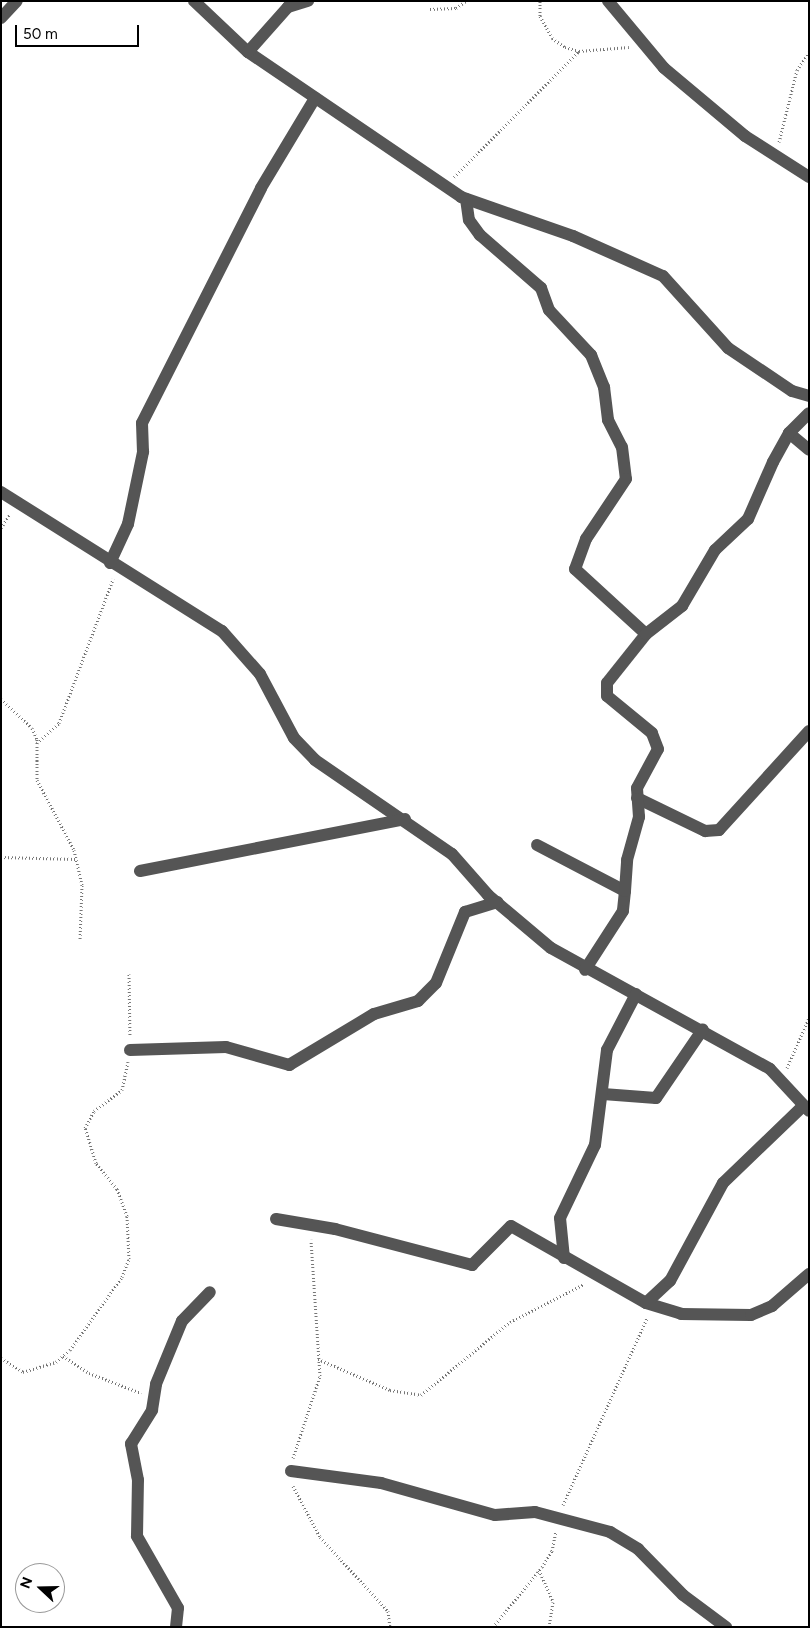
<!DOCTYPE html>
<style>
body{margin:0}
#map{position:relative;width:810px;height:1628px;overflow:hidden;background:#fff;font-family:Figtree,sans-serif}
div>[style]{position:absolute}
.path>*{height:3px;margin-top:-1.5px;transform-origin:0;background:repeating-linear-gradient(90deg,#777 0 1px,transparent 0 3.5px)}
.minor>*{height:12px;margin:-6px;padding:0 6px;transform-origin:6px;border-radius:6px;background:#555}
span{translate:-50% -50%;white-space:nowrap;text-align:center;line-height:1.15;-webkit-text-stroke:4px #fff;paint-order:stroke}
.frame{position:absolute;inset:0;border:2px solid #000;pointer-events:none}
.north{position:absolute;left:15px;top:1563px;width:50px;height:50px;box-sizing:border-box;background:#fff;border:1px solid #999;border-radius:50%;rotate:291deg;font-size:14px;font-weight:700;line-height:20px;text-align:center;color:#000}
.north::after{content:'';display:block;margin:auto;width:18px;height:22px;background:#000;clip-path:polygon(50% 0,100% 100%,50% 72%,0 100%)}
.scale{position:absolute;left:15px;top:25px;width:124px;height:22px;box-sizing:border-box;border:2px solid #000;border-top:0;padding-left:6px;font-size:15px;line-height:18px;white-space:nowrap;color:#000;-webkit-text-stroke:4px #fff;paint-order:stroke}
</style>
<div id="map">
<div class="path">
<div style="left:540px;top:1px;width:15px;rotate:90deg"></div>
<div style="left:540px;top:16px;width:25px;rotate:61deg"></div>
<div style="left:552px;top:38px;width:16px;rotate:35deg"></div>
<div style="left:565px;top:47px;width:15px;rotate:16deg"></div>
<div style="left:579px;top:51px;width:50px;rotate:-4.6deg"></div>
<div style="left:430px;top:9px;width:26px;rotate:-2deg"></div>
<div style="left:456px;top:8px;width:12px;rotate:-35deg"></div>
<div style="left:779px;top:142px;width:74px;rotate:-76deg"></div>
<div style="left:797px;top:70px;width:22px;rotate:-56deg"></div>
<div style="left:454px;top:177px;width:177px;rotate:-45.2deg"></div>
<div style="left:1px;top:528px;width:17px;rotate:-57deg"></div>
<div style="left:1px;top:699px;width:42px;rotate:43.1deg"></div>
<div style="left:32px;top:728px;width:12px;rotate:66deg"></div>
<div style="left:37px;top:739px;width:41px;rotate:90deg"></div>
<div style="left:37px;top:780px;width:79px;rotate:62.1deg"></div>
<div style="left:74px;top:850px;width:36px;rotate:77deg"></div>
<div style="left:82px;top:885px;width:55px;rotate:92.1deg"></div>
<div style="left:37px;top:743px;width:30px;rotate:-42deg"></div>
<div style="left:59px;top:723px;width:154px;rotate:-69.4deg"></div>
<div style="left:1px;top:857px;width:75px;rotate:1.5deg"></div>
<div style="left:129px;top:974px;width:62px;rotate:89.1deg"></div>
<div style="left:787px;top:1068px;width:55px;rotate:-66.3deg"></div>
<div style="left:63px;top:1356px;width:31px;rotate:33deg"></div>
<div style="left:89px;top:1373px;width:56px;rotate:21deg"></div>
<div style="left:1px;top:1358px;width:26px;rotate:32deg"></div>
<div style="left:23px;top:1372px;width:34px;rotate:-17deg"></div>
<div style="left:56px;top:1362px;width:18px;rotate:-41deg"></div>
<div style="left:70px;top:1350px;width:90px;rotate:-54.5deg"></div>
<div style="left:122px;top:1277px;width:19px;rotate:-69deg"></div>
<div style="left:129px;top:1259px;width:43px;rotate:-92.7deg"></div>
<div style="left:127px;top:1216px;width:29px;rotate:-110deg"></div>
<div style="left:117px;top:1189px;width:33px;rotate:-129deg"></div>
<div style="left:96px;top:1163px;width:37px;rotate:-107deg"></div>
<div style="left:85px;top:1128px;width:19px;rotate:-62deg"></div>
<div style="left:94px;top:1111px;width:35px;rotate:-37deg"></div>
<div style="left:122px;top:1090px;width:29px;rotate:-78deg"></div>
<div style="left:318px;top:1359px;width:78px;rotate:23.3deg"></div>
<div style="left:390px;top:1390px;width:31px;rotate:9deg"></div>
<div style="left:421px;top:1395px;width:115px;rotate:-39.4deg"></div>
<div style="left:510px;top:1322px;width:83px;rotate:-27.2deg"></div>
<div style="left:293px;top:1458px;width:86px;rotate:-71.8deg"></div>
<div style="left:320px;top:1376px;width:137px;rotate:-93.8deg"></div>
<div style="left:293px;top:1486px;width:58px;rotate:62.1deg"></div>
<div style="left:320px;top:1537px;width:100px;rotate:47.4deg"></div>
<div style="left:388px;top:1611px;width:16px;rotate:83deg"></div>
<div style="left:563px;top:1505px;width:205px;rotate:-65.8deg"></div>
<div style="left:539px;top:1570px;width:35px;rotate:66deg"></div>
<div style="left:553px;top:1602px;width:25px;rotate:99deg"></div>
<div style="left:493px;top:1627px;width:77px;rotate:-50.8deg"></div>
<div style="left:542px;top:1567px;width:19px;rotate:-58deg"></div>
<div style="left:552px;top:1551px;width:20px;rotate:-79deg"></div>
</div>
<div class="minor">
<div style="left:194px;top:1px;width:74px;rotate:43.4deg"></div>
<div style="left:248px;top:52px;width:258px;rotate:34.2deg"></div>
<div style="left:461px;top:197px;width:119px;rotate:19.2deg"></div>
<div style="left:573px;top:236px;width:98px;rotate:24deg"></div>
<div style="left:663px;top:276px;width:97px;rotate:47.9deg"></div>
<div style="left:728px;top:348px;width:77px;rotate:33.9deg"></div>
<div style="left:792px;top:391px;width:18px;rotate:16deg"></div>
<div style="left:608px;top:1px;width:87px;rotate:50.1deg"></div>
<div style="left:664px;top:68px;width:106px;rotate:40deg"></div>
<div style="left:745px;top:136px;width:76px;rotate:32.6deg"></div>
<div style="left:1px;top:18px;width:23px;rotate:-47deg"></div>
<div style="left:248px;top:52px;width:60px;rotate:-48.4deg"></div>
<div style="left:288px;top:7px;width:21px;rotate:-17deg"></div>
<div style="left:466px;top:199px;width:21px;rotate:82deg"></div>
<div style="left:469px;top:220px;width:19px;rotate:54deg"></div>
<div style="left:480px;top:235px;width:81px;rotate:41deg"></div>
<div style="left:541px;top:288px;width:23px;rotate:70deg"></div>
<div style="left:549px;top:310px;width:62px;rotate:47deg"></div>
<div style="left:591px;top:355px;width:35px;rotate:68deg"></div>
<div style="left:604px;top:387px;width:33px;rotate:83deg"></div>
<div style="left:608px;top:420px;width:30px;rotate:63deg"></div>
<div style="left:622px;top:447px;width:32px;rotate:83deg"></div>
<div style="left:626px;top:479px;width:72px;rotate:123.7deg"></div>
<div style="left:586px;top:539px;width:32px;rotate:110deg"></div>
<div style="left:575px;top:569px;width:96px;rotate:42.5deg"></div>
<div style="left:789px;top:433px;width:26px;rotate:40deg"></div>
<div style="left:1px;top:492px;width:261px;rotate:32.2deg"></div>
<div style="left:222px;top:631px;width:57px;rotate:48.5deg"></div>
<div style="left:260px;top:674px;width:72px;rotate:62deg"></div>
<div style="left:294px;top:738px;width:30px;rotate:46deg"></div>
<div style="left:315px;top:760px;width:166px;rotate:34.5deg"></div>
<div style="left:452px;top:854px;width:55px;rotate:48.7deg"></div>
<div style="left:488px;top:895px;width:82px;rotate:40.1deg"></div>
<div style="left:551px;top:948px;width:250px;rotate:28.9deg"></div>
<div style="left:770px;top:1069px;width:57px;rotate:47.1deg"></div>
<div style="left:110px;top:563px;width:43px;rotate:-65.2deg"></div>
<div style="left:128px;top:524px;width:74px;rotate:-78.2deg"></div>
<div style="left:143px;top:452px;width:29px;rotate:-92deg"></div>
<div style="left:142px;top:423px;width:263px;rotate:-63.1deg"></div>
<div style="left:261px;top:188px;width:105px;rotate:-59deg"></div>
<div style="left:637px;top:798px;width:76px;rotate:25.9deg"></div>
<div style="left:705px;top:831px;width:14px;rotate:-4deg"></div>
<div style="left:719px;top:830px;width:134px;rotate:-47.7deg"></div>
<div style="left:537px;top:845px;width:99px;rotate:27.6deg"></div>
<div style="left:625px;top:891px;width:20px;rotate:96deg"></div>
<div style="left:623px;top:911px;width:70px;rotate:122.8deg"></div>
<div style="left:140px;top:871px;width:270px;rotate:-11.1deg"></div>
<div style="left:625px;top:891px;width:31px;rotate:-86deg"></div>
<div style="left:627px;top:860px;width:45px;rotate:-74.4deg"></div>
<div style="left:639px;top:817px;width:29px;rotate:-94deg"></div>
<div style="left:637px;top:788px;width:44px;rotate:-61.7deg"></div>
<div style="left:658px;top:749px;width:17px;rotate:-111deg"></div>
<div style="left:652px;top:733px;width:58px;rotate:-140.6deg"></div>
<div style="left:607px;top:696px;width:13px;rotate:-90deg"></div>
<div style="left:607px;top:683px;width:63px;rotate:-51.5deg"></div>
<div style="left:646px;top:634px;width:46px;rotate:-37.9deg"></div>
<div style="left:682px;top:606px;width:65px;rotate:-59.5deg"></div>
<div style="left:715px;top:550px;width:45px;rotate:-43.2deg"></div>
<div style="left:748px;top:519px;width:62px;rotate:-66.3deg"></div>
<div style="left:773px;top:462px;width:33px;rotate:-61deg"></div>
<div style="left:789px;top:433px;width:28px;rotate:-45deg"></div>
<div style="left:130px;top:1050px;width:96px;rotate:-1.8deg"></div>
<div style="left:226px;top:1047px;width:66px;rotate:15.9deg"></div>
<div style="left:289px;top:1065px;width:99px;rotate:-31deg"></div>
<div style="left:374px;top:1014px;width:46px;rotate:-16.5deg"></div>
<div style="left:418px;top:1001px;width:25px;rotate:-45deg"></div>
<div style="left:436px;top:983px;width:77px;rotate:-67.8deg"></div>
<div style="left:465px;top:912px;width:34px;rotate:-17deg"></div>
<div style="left:603px;top:1094px;width:53px;rotate:4.3deg"></div>
<div style="left:656px;top:1098px;width:83px;rotate:-55.7deg"></div>
<div style="left:276px;top:1219px;width:60px;rotate:9.6deg"></div>
<div style="left:335px;top:1229px;width:142px;rotate:14.7deg"></div>
<div style="left:472px;top:1265px;width:55px;rotate:-45deg"></div>
<div style="left:511px;top:1226px;width:155px;rotate:29.7deg"></div>
<div style="left:646px;top:1303px;width:37px;rotate:17deg"></div>
<div style="left:681px;top:1314px;width:70px;rotate:0.8deg"></div>
<div style="left:751px;top:1315px;width:23px;rotate:-23deg"></div>
<div style="left:772px;top:1306px;width:49px;rotate:-40.9deg"></div>
<div style="left:564px;top:1258px;width:40px;rotate:-95.7deg"></div>
<div style="left:560px;top:1218px;width:81px;rotate:-64.4deg"></div>
<div style="left:595px;top:1145px;width:96px;rotate:-82.8deg"></div>
<div style="left:607px;top:1050px;width:63px;rotate:-62.6deg"></div>
<div style="left:646px;top:1303px;width:33px;rotate:-43deg"></div>
<div style="left:670px;top:1281px;width:111px;rotate:-61.6deg"></div>
<div style="left:723px;top:1183px;width:112px;rotate:-43.9deg"></div>
<div style="left:291px;top:1471px;width:91px;rotate:7.6deg"></div>
<div style="left:381px;top:1483px;width:118px;rotate:15.7deg"></div>
<div style="left:495px;top:1515px;width:40px;rotate:-4.3deg"></div>
<div style="left:535px;top:1512px;width:78px;rotate:14.9deg"></div>
<div style="left:610px;top:1532px;width:33px;rotate:31deg"></div>
<div style="left:638px;top:1549px;width:64px;rotate:45.6deg"></div>
<div style="left:683px;top:1595px;width:54px;rotate:36.7deg"></div>
<div style="left:176px;top:1627px;width:19px;rotate:-84deg"></div>
<div style="left:178px;top:1608px;width:83px;rotate:-119.7deg"></div>
<div style="left:137px;top:1536px;width:56px;rotate:-89deg"></div>
<div style="left:138px;top:1480px;width:37px;rotate:-101deg"></div>
<div style="left:131px;top:1444px;width:40px;rotate:-58deg"></div>
<div style="left:152px;top:1410px;width:26px;rotate:-81deg"></div>
<div style="left:156px;top:1384px;width:68px;rotate:-67.6deg"></div>
<div style="left:182px;top:1321px;width:40px;rotate:-46deg"></div>
</div>
<div class="frame"></div>
<div class="north">N</div>
<div class="scale">50 m</div>
</div>
